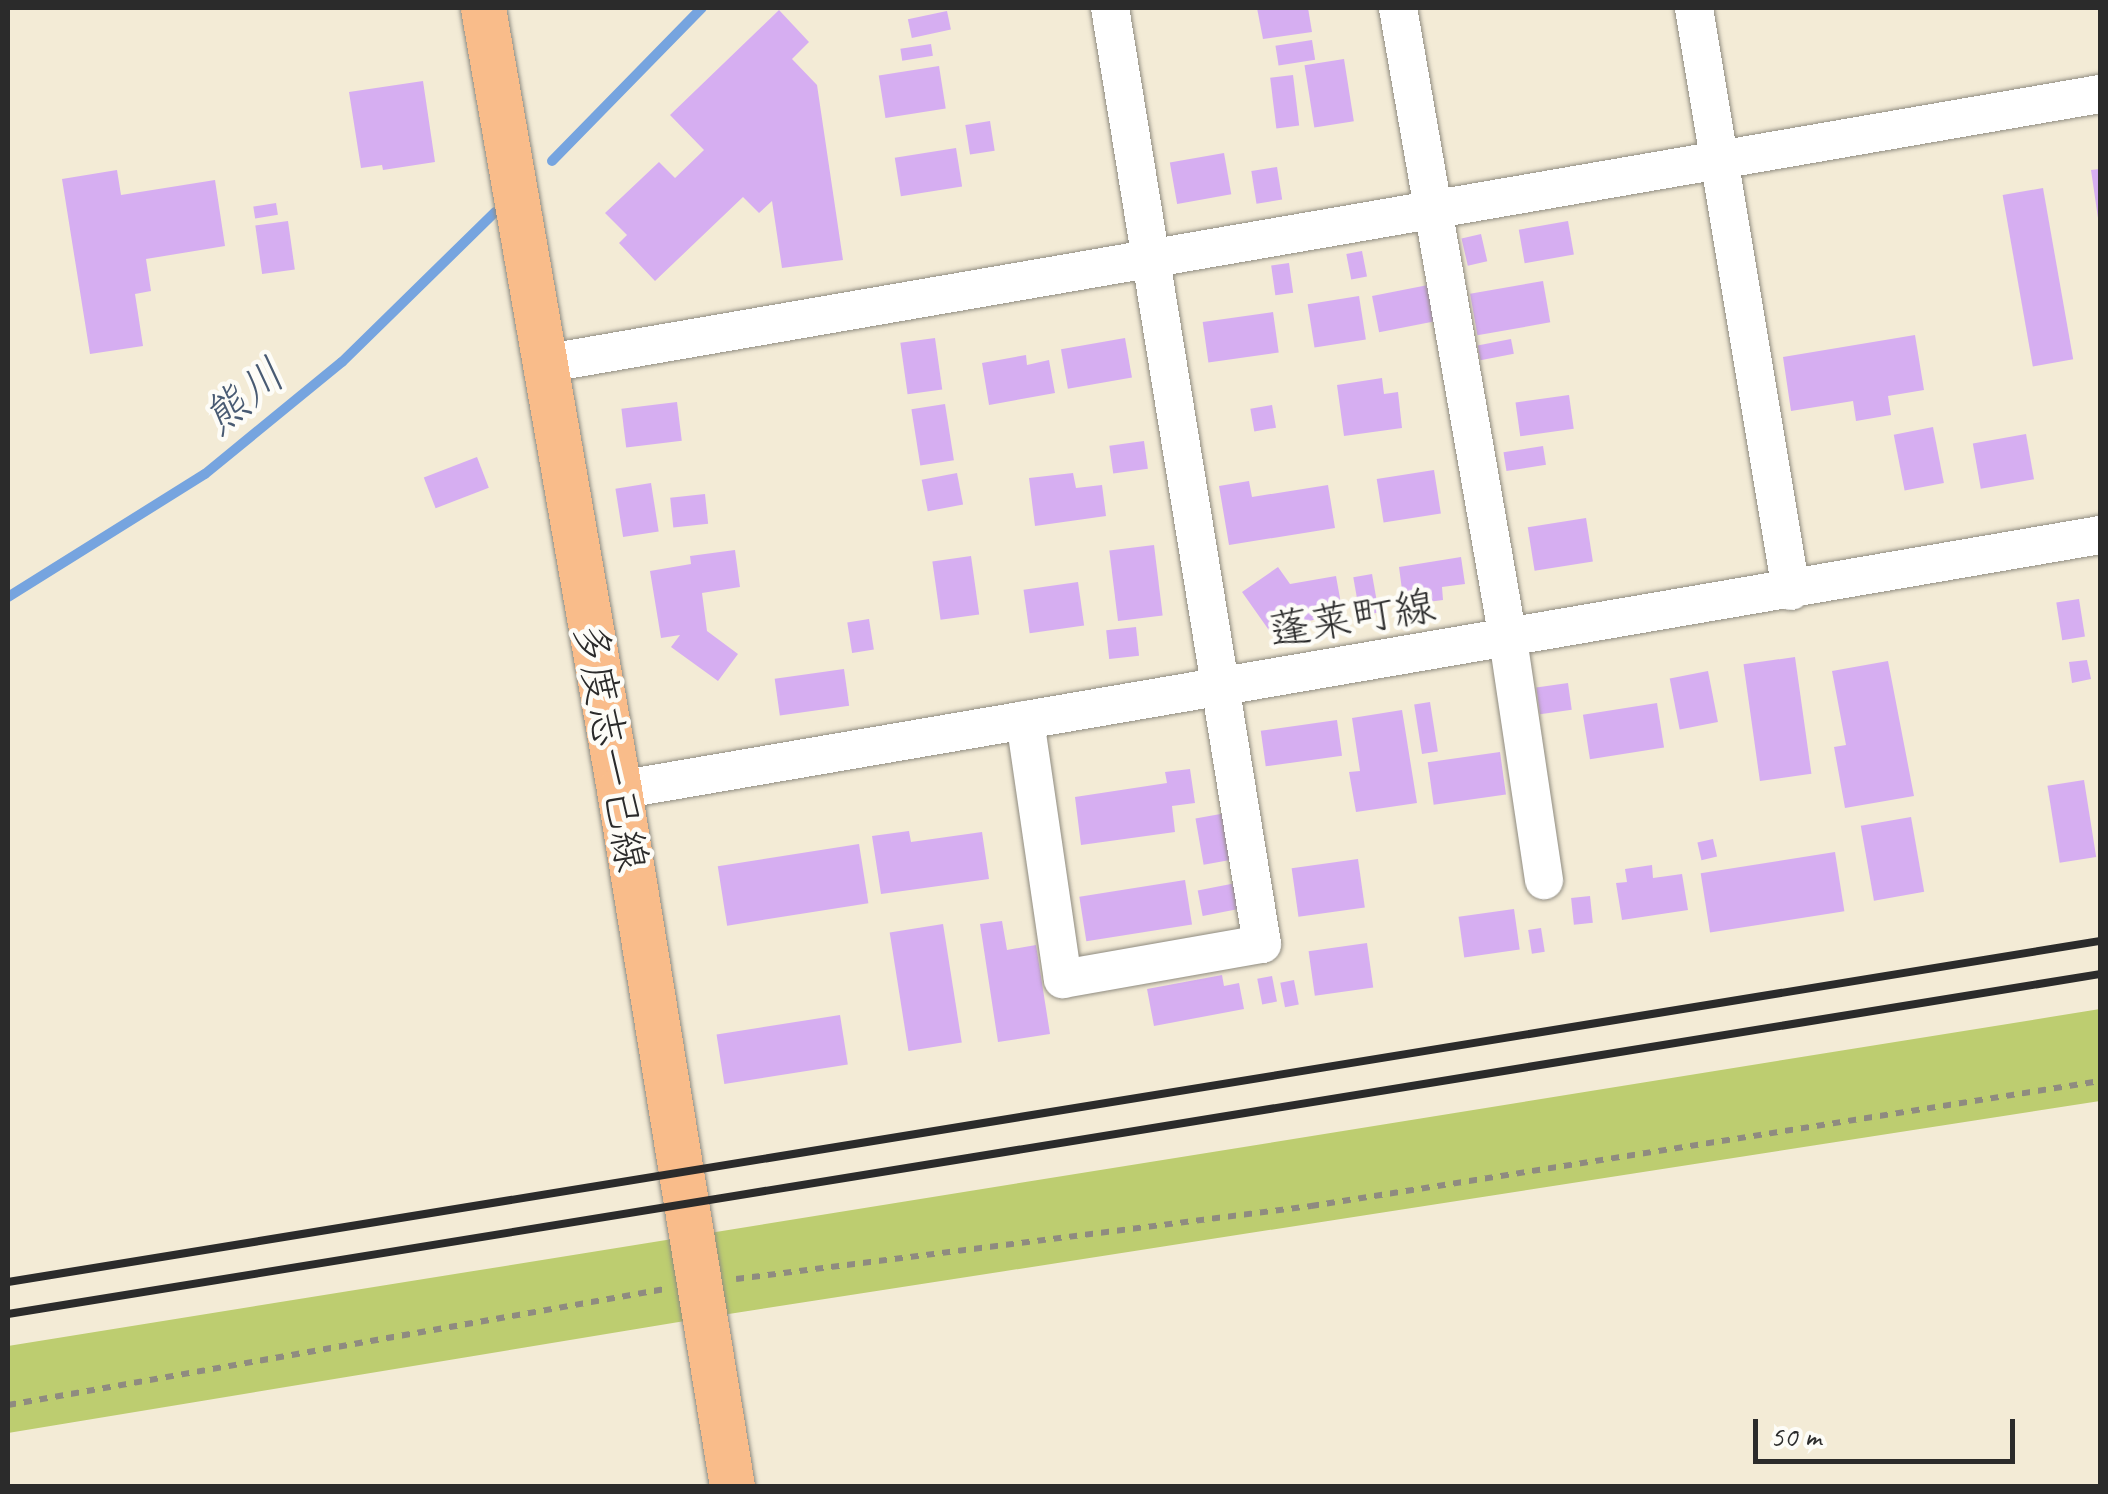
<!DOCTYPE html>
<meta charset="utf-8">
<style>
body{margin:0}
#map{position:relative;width:2108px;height:1494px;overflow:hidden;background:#f3ebd6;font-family:Caveat,"Klee One",sans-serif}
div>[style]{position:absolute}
.green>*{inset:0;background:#bdcd70}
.stream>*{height:10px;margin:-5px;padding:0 5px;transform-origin:5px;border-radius:5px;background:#76a4df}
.building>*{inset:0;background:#d6aef1;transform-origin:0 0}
.path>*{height:6px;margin-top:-3px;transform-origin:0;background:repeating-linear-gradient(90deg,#8f8b80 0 8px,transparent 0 16px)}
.roads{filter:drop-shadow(0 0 2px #8f8b80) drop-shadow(0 0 2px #8f8b80)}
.minor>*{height:38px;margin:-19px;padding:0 19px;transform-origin:19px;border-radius:19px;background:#fff}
.major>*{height:45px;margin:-22.5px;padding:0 22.5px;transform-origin:22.5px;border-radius:22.5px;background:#f9bc8a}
.rail>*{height:8px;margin:-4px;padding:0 4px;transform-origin:4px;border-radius:4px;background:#2b2b2b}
span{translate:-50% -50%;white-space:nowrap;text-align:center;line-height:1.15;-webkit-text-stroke:9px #fdfcf7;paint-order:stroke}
.street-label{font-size:42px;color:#2b2b2b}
.water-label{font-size:45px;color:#495b73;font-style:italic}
.frame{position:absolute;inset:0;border:10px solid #2b2b2b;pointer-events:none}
.scale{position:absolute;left:1753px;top:1419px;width:262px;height:45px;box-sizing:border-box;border:5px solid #2b2b2b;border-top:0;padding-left:12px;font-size:30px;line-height:35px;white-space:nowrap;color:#2b2b2b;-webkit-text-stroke:8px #fdfcf7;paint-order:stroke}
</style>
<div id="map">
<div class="green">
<div style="clip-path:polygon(2100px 1009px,2100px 1101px,703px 1318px,8px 1433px,8px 1346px)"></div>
</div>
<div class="stream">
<div style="left:552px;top:161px;width:214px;rotate:-45.6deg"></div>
<div style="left:8px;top:597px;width:232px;rotate:-32deg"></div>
<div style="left:205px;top:474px;width:177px;rotate:-39.3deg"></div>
<div style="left:342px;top:362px;width:214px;rotate:-44.4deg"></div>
</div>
<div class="building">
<div style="clip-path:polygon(1257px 8px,1308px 8px,1312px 32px,1263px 39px)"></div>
<div style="clip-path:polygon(779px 10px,809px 42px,792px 59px,817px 85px,843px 260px,782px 268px,772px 201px,759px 213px,743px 197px,655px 281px,619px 243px,627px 235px,605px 213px,659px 162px,675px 178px,704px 150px,670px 115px)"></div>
<div style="left:947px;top:11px;width:19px;height:40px;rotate:78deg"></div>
<div style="left:1312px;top:40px;width:20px;height:37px;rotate:81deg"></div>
<div style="left:931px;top:44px;width:12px;height:31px;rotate:81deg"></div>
<div style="left:1344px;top:59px;width:63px;height:40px;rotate:81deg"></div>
<div style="left:939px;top:66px;width:43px;height:61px;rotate:81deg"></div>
<div style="left:1293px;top:75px;width:51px;height:23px;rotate:83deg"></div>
<div style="clip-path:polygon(423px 81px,435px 162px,383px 170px,382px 165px,361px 168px,349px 92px)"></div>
<div style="left:990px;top:121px;width:30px;height:25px;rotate:81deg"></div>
<div style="left:956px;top:148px;width:39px;height:62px;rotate:81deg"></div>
<div style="left:1224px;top:153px;width:42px;height:55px;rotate:80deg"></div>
<div style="left:1277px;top:167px;width:33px;height:26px;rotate:81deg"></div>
<div style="clip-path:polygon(2100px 169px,2100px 218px,2098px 218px,2091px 170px)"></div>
<div style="clip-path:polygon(117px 170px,121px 195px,215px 180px,225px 246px,146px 259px,151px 291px,135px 294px,143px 346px,90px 354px,62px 179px)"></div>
<div style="left:2043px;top:188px;width:174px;height:41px;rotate:80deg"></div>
<div style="left:276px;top:203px;width:12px;height:23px;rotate:81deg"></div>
<div style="left:288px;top:221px;width:49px;height:33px;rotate:82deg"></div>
<div style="left:1568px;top:221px;width:34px;height:50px;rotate:80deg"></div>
<div style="left:1481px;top:234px;width:28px;height:20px;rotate:77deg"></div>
<div style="left:1362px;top:251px;width:26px;height:16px;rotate:79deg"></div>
<div style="left:1289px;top:263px;width:30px;height:18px;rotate:82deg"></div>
<div style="left:1543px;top:281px;width:42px;height:74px;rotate:80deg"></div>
<div style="left:1428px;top:285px;width:37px;height:57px;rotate:79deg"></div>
<div style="left:1359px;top:296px;width:44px;height:52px;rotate:81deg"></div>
<div style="left:1273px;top:312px;width:41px;height:71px;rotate:82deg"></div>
<div style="clip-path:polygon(1915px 335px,1924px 390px,1888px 396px,1891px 415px,1856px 421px,1853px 401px,1791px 411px,1783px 357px)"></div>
<div style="left:935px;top:338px;width:52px;height:35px;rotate:82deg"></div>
<div style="left:1125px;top:338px;width:40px;height:65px;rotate:80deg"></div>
<div style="left:1511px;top:339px;width:15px;height:34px;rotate:79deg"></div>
<div style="clip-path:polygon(1026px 355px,1027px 365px,1049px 360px,1055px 393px,989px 405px,982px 363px)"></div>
<div style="clip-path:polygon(1382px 378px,1384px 394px,1398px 392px,1402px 428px,1344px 436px,1337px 385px)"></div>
<div style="left:1569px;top:395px;width:34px;height:54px;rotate:82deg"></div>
<div style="left:677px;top:402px;width:39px;height:56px;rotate:83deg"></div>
<div style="left:945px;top:404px;width:57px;height:34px;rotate:81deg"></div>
<div style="left:1272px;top:405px;width:23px;height:22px;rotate:80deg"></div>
<div style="left:1933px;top:427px;width:57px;height:40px;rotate:79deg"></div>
<div style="left:2026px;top:434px;width:46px;height:54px;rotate:80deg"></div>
<div style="left:1144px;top:441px;width:28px;height:35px;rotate:82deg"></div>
<div style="left:1543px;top:446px;width:19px;height:40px;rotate:81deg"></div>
<div style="left:477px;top:457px;width:33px;height:57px;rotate:69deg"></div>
<div style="left:1434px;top:470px;width:44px;height:58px;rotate:81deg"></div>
<div style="left:957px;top:473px;width:32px;height:36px;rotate:79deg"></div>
<div style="clip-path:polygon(1073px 473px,1076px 488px,1102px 485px,1106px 516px,1035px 526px,1029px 478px)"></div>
<div style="clip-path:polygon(1249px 481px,1252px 497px,1328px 485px,1335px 528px,1229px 545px,1219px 486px)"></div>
<div style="left:651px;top:483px;width:49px;height:36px;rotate:81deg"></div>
<div style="left:705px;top:494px;width:30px;height:35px;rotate:84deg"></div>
<div style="left:1586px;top:518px;width:44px;height:59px;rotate:81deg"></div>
<div style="left:1154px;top:545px;width:71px;height:45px;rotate:83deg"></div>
<div style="clip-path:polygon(735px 550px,740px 587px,702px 593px,707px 631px,738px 654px,718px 681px,671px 647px,680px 635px,661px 638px,650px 571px,691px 564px,690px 556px)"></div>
<div style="left:971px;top:556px;width:59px;height:39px;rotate:82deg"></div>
<div style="clip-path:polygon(1461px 557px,1465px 584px,1442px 587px,1443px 600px,1404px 605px,1399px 567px)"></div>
<div style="clip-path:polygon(1278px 567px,1290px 584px,1336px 576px,1343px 615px,1296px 623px,1273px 636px,1242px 592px)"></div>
<div style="left:1372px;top:574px;width:39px;height:19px;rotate:80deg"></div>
<div style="left:1078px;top:582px;width:44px;height:55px;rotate:82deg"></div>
<div style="left:2079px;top:599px;width:38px;height:23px;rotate:81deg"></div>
<div style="left:869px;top:619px;width:31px;height:22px;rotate:81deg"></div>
<div style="left:1136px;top:627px;width:29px;height:30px;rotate:84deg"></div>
<div style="left:1795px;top:657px;width:118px;height:52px;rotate:82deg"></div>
<div style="clip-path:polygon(2087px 660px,2091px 679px,2072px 683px,2069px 662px)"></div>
<div style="clip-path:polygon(1888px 661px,1914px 796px,1845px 808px,1834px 747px,1846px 745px,1832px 671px)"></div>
<div style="left:844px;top:669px;width:37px;height:70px;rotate:82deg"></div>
<div style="left:1708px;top:671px;width:52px;height:39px;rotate:79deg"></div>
<div style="left:1568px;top:683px;width:27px;height:32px;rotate:82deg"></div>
<div style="left:1430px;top:702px;width:50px;height:16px;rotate:81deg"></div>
<div style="left:1657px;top:703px;width:45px;height:75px;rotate:81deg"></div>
<div style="clip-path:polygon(1402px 710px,1417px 803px,1356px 812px,1349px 772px,1360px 771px,1352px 718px)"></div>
<div style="left:1337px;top:720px;width:36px;height:77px;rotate:82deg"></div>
<div style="left:1500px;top:752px;width:43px;height:73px;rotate:82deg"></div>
<div style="clip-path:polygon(1190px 769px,1195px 803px,1172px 806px,1175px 832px,1081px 845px,1075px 797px,1167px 783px,1165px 772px)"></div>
<div style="left:2084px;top:780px;width:78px;height:37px;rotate:81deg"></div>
<div style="left:1226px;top:813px;width:47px;height:31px;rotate:80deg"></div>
<div style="left:1911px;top:817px;width:76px;height:51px;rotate:80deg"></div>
<div style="clip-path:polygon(909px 831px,911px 842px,982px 832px,989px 879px,881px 894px,872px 836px)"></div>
<div style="left:1713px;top:839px;width:18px;height:16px;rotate:77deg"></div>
<div style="left:859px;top:844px;width:60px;height:143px;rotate:81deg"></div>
<div style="left:1835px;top:852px;width:60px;height:136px;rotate:81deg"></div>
<div style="left:1358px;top:859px;width:49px;height:67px;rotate:82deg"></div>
<div style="clip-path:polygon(1652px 865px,1653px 878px,1682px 874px,1688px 910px,1622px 920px,1616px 883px,1627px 882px,1625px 869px)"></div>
<div style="left:1185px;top:880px;width:45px;height:107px;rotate:81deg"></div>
<div style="left:1236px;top:883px;width:26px;height:39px;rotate:79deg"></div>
<div style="left:1590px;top:896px;width:27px;height:19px;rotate:84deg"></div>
<div style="left:1514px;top:909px;width:41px;height:56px;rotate:82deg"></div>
<div style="clip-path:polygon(1002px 921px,1007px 950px,1036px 945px,1050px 1034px,998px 1042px,980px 924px)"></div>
<div style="left:943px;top:924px;width:120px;height:54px;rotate:81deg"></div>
<div style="left:1541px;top:928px;width:24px;height:13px;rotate:81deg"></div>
<div style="left:1367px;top:943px;width:45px;height:59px;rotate:82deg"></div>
<div style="clip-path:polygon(1222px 975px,1224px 986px,1239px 983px,1244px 1009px,1154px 1026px,1147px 989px)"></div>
<div style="left:1272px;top:976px;width:26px;height:15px;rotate:79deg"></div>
<div style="left:1294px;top:980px;width:25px;height:14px;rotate:79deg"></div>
<div style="left:840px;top:1015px;width:50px;height:125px;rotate:81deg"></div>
</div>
<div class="path">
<div style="left:736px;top:1279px;width:580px;rotate:-7.24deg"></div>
<div style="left:1311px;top:1206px;width:799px;rotate:-9deg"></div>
<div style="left:8px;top:1405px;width:667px;rotate:-10.01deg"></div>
</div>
<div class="roads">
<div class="minor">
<div style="left:1398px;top:8px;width:641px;rotate:80.11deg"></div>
<div style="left:1508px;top:639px;width:244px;rotate:81.5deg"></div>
<div style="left:1694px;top:8px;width:591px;rotate:80.55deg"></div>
<div style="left:543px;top:364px;width:1580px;rotate:-9.84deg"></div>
<div style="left:1025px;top:720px;width:262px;rotate:81.7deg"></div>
<div style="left:1063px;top:979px;width:202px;rotate:-10deg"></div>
<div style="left:1262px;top:944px;width:948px;rotate:-99.22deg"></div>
<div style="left:619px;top:790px;width:1503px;rotate:-9.77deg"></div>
</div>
<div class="major">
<div style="left:483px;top:8px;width:794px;rotate:80.13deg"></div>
<div style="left:619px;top:790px;width:705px;rotate:80.78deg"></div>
</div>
</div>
<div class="rail">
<div style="left:8px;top:1282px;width:2120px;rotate:-9.26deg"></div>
<div style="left:8px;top:1314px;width:2119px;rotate:-9.23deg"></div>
</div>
<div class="street-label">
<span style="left:1352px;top:619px;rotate:-9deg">蓬莱町線</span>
<span style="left:610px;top:747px;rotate:80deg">多度志一己線</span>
</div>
<div class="water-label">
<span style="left:244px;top:397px;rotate:-39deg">熊川</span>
</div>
<div class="frame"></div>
<div class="scale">50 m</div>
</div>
